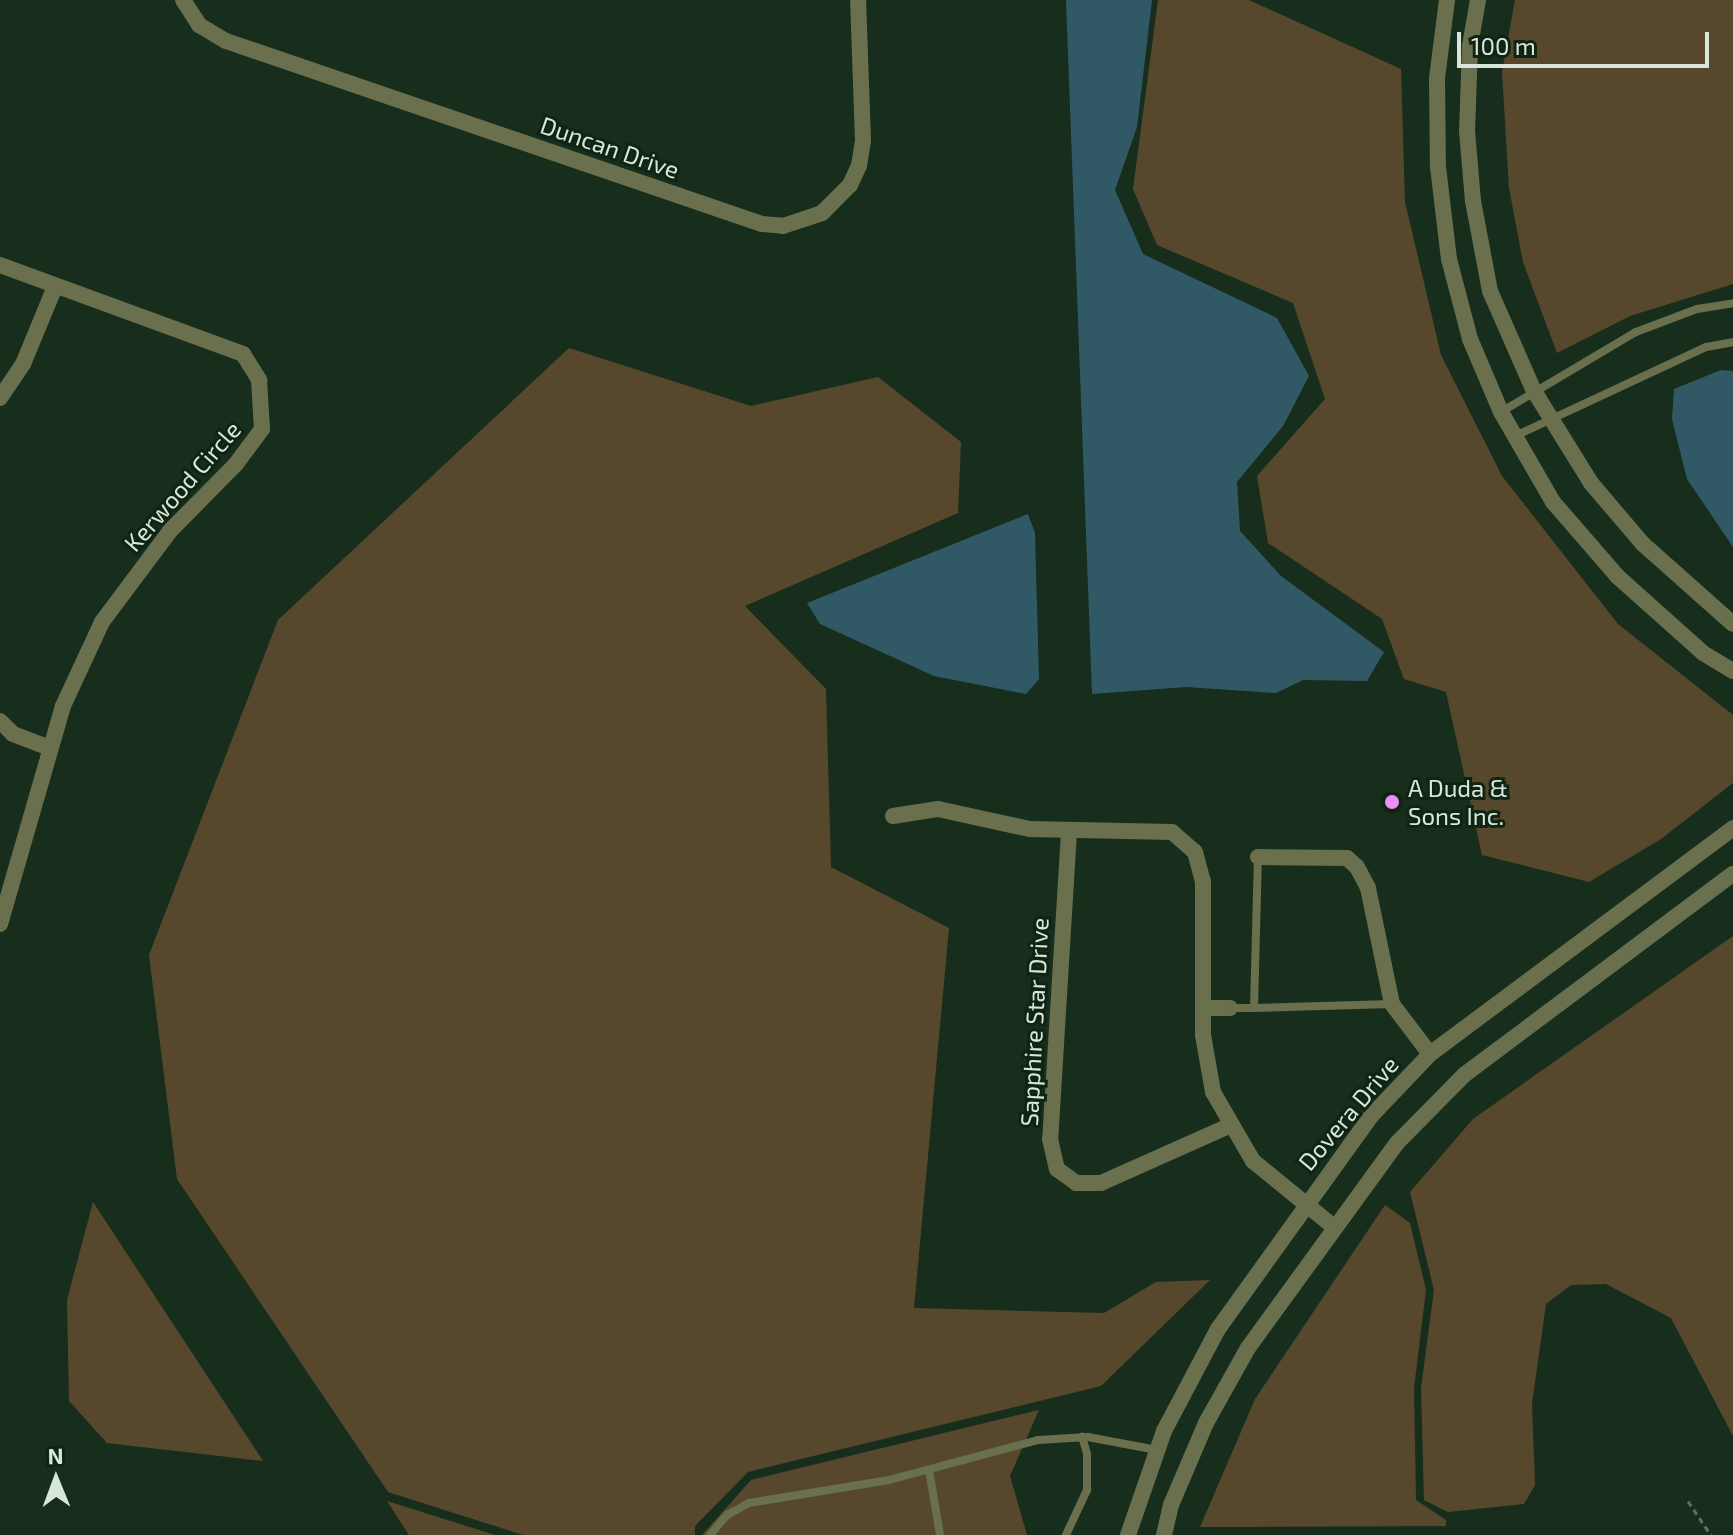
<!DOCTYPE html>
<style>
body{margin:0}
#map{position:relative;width:1733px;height:1535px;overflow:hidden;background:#182e1d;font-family:"Exo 2",sans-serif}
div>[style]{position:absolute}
.green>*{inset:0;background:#57482d}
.water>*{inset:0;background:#315965}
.path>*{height:3px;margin-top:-1.5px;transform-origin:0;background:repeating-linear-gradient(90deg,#5d7061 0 6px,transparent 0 10px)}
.service>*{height:8px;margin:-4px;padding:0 4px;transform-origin:4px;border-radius:4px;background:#6a6f4e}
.minor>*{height:16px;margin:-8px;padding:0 8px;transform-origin:8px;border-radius:8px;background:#6a6f4e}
.tertiary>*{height:16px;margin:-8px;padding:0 8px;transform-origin:8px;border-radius:8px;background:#6a6f4e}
.dots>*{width:22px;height:22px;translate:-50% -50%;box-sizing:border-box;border:4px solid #0f2413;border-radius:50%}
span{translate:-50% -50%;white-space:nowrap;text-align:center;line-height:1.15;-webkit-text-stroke:6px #0f2413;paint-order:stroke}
.street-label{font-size:24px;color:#d9e6db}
.poi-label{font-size:24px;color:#d9e6db}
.left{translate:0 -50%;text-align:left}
.north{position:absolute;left:16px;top:1439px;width:80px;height:80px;-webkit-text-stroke:6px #0f2413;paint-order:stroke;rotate:359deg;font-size:22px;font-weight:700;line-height:32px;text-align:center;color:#d9e6db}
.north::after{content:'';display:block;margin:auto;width:28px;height:36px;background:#d9e6db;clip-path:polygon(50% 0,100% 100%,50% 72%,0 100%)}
.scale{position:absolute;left:1457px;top:32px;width:252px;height:36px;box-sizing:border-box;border:4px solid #d9e6db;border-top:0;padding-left:10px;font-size:24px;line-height:28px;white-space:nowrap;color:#d9e6db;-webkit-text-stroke:6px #0f2413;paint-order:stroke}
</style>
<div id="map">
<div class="green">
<div style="clip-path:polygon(1158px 0,1249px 0,1401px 69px,1405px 202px,1441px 355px,1502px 476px,1618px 624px,1733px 715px,1733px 783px,1661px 839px,1589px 882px,1482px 855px,1446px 692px,1404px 679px,1382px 619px,1268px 543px,1257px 476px,1325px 399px,1293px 303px,1157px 245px,1133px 189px)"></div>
<div style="clip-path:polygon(1515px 0,1733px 0,1733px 284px,1630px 316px,1557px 353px,1523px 262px,1509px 188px,1502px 72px)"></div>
<div style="clip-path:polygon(569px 348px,751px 406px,878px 377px,961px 442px,958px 513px,745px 606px,826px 689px,831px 867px,949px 928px,914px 1308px,1104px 1313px,1156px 1282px,1210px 1280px,1101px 1386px,748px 1472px,695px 1526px,695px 1535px,523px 1535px,388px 1492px,177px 1179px,149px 955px,278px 620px)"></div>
<div style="clip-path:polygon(1733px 936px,1733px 1436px,1671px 1318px,1606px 1284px,1571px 1285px,1546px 1304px,1532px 1404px,1535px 1485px,1524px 1504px,1448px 1512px,1424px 1500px,1421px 1388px,1434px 1290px,1410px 1192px,1473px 1119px)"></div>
<div style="clip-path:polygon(93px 1202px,263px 1461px,107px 1443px,69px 1401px,67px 1300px)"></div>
<div style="clip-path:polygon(1385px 1205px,1410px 1223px,1426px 1290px,1414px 1388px,1416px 1500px,1446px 1520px,1446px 1526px,1200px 1527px,1255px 1399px)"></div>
<div style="clip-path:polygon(1039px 1410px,1010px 1476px,1027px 1535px,702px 1535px,751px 1480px)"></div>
<div style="clip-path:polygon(387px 1501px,495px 1535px,409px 1535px)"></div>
</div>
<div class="water">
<div style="clip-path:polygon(1066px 0,1152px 0,1137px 127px,1115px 190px,1143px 254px,1277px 318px,1309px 376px,1283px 426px,1237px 482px,1240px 531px,1281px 576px,1384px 652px,1367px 681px,1303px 680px,1276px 693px,1186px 687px,1092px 694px)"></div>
<div style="clip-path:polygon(1721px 370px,1733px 371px,1733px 547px,1687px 479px,1672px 419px,1674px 389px)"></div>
<div style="clip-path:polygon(1028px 514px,1035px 533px,1039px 679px,1026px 694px,934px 676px,820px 624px,807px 603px)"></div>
</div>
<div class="path">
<div style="left:1688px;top:1501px;width:41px;rotate:55.9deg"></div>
</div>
<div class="service">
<div style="left:1501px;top:412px;width:157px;rotate:-30.7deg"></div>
<div style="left:1636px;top:332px;width:65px;rotate:-20.7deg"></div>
<div style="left:1697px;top:309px;width:36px;rotate:-9deg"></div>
<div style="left:1515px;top:436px;width:211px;rotate:-25deg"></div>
<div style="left:1706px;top:347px;width:27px;rotate:-10deg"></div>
<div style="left:1230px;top:1008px;width:24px"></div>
<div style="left:1254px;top:1008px;width:151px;rotate:-88.5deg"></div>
<div style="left:1254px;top:1008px;width:138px;rotate:-1.7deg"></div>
<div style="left:929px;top:1470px;width:66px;rotate:80.4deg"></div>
<div style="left:710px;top:1535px;width:26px;rotate:-50deg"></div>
<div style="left:727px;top:1515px;width:25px;rotate:-29deg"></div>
<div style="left:749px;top:1503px;width:142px;rotate:-9.3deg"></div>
<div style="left:889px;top:1480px;width:154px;rotate:-15deg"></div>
<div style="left:1038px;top:1440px;width:50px;rotate:-3.4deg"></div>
<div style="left:1088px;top:1437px;width:70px;rotate:10.7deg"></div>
<div style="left:1066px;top:1535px;width:50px;rotate:-65deg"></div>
<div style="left:1087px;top:1490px;width:36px;rotate:-90deg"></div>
<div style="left:1087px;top:1454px;width:18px;rotate:-106deg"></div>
</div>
<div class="minor">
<div style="left:183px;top:0;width:30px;rotate:57deg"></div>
<div style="left:199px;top:25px;width:31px;rotate:31deg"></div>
<div style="left:226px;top:41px;width:566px;rotate:18.85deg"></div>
<div style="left:762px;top:224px;width:21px;rotate:5deg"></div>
<div style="left:783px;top:226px;width:41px;rotate:-18.4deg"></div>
<div style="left:822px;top:213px;width:40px;rotate:-45deg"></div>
<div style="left:850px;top:185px;width:21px;rotate:-65deg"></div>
<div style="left:859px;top:166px;width:25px;rotate:-81deg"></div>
<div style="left:863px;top:141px;width:141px;rotate:-92deg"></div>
<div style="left:0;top:265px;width:259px;rotate:20.1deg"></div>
<div style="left:243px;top:354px;width:31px;rotate:58deg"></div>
<div style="left:259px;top:380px;width:49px;rotate:86.5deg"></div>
<div style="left:262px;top:429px;width:44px;rotate:126.6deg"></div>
<div style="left:236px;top:464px;width:94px;rotate:134.6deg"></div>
<div style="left:170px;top:531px;width:114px;rotate:126.8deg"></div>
<div style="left:102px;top:622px;width:93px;rotate:114.9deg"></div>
<div style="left:63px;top:706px;width:227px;rotate:106.1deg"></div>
<div style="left:0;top:398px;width:41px;rotate:-55.9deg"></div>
<div style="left:23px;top:364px;width:81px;rotate:-67.5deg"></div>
<div style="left:0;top:721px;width:18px;rotate:45deg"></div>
<div style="left:13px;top:734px;width:40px;rotate:21deg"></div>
<div style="left:893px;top:816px;width:46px;rotate:-8.8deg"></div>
<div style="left:938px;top:809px;width:94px;rotate:12.3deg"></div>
<div style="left:1030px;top:829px;width:142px;rotate:1.2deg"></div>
<div style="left:1172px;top:832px;width:30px;rotate:41deg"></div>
<div style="left:1195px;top:852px;width:30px;rotate:75deg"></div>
<div style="left:1203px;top:881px;width:154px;rotate:90deg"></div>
<div style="left:1203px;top:1035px;width:58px;rotate:80deg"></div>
<div style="left:1213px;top:1092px;width:80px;rotate:59.9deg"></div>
<div style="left:1253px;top:1161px;width:104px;rotate:39.2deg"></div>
<div style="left:1069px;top:832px;width:308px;rotate:93.5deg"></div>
<div style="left:1050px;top:1139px;width:31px;rotate:77deg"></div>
<div style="left:1057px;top:1169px;width:24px;rotate:36deg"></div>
<div style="left:1076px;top:1183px;width:25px"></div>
<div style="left:1101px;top:1183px;width:140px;rotate:-24deg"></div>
<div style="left:1258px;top:857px;width:89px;rotate:0.6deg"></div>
<div style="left:1347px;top:858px;width:13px;rotate:42deg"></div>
<div style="left:1357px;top:867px;width:24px;rotate:62deg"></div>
<div style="left:1368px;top:888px;width:118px;rotate:78.3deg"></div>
<div style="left:1392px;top:1004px;width:63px;rotate:52.8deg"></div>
<div style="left:1203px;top:1008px;width:27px"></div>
</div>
<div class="tertiary">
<div style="left:1447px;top:0;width:79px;rotate:97.3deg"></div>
<div style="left:1437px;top:78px;width:89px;rotate:89.4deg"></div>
<div style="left:1438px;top:167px;width:93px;rotate:83.2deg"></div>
<div style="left:1449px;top:259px;width:83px;rotate:75.3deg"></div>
<div style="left:1470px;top:339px;width:79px;rotate:67deg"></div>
<div style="left:1501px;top:412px;width:104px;rotate:60deg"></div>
<div style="left:1553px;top:502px;width:98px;rotate:49.1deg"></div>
<div style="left:1617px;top:576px;width:115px;rotate:41.8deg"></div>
<div style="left:1703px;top:653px;width:35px;rotate:31deg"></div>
<div style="left:1478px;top:0;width:47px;rotate:99.9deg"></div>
<div style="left:1470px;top:46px;width:85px;rotate:92deg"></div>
<div style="left:1467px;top:131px;width:70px;rotate:85.1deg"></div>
<div style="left:1473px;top:201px;width:92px;rotate:79.3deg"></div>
<div style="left:1490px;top:291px;width:109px;rotate:66.3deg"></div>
<div style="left:1534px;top:391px;width:108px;rotate:58.2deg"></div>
<div style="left:1591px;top:483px;width:80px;rotate:49.6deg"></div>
<div style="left:1643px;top:544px;width:120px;rotate:41.6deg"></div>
<div style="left:1128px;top:1535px;width:110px;rotate:-70.9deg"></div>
<div style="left:1164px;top:1431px;width:115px;rotate:-62.1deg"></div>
<div style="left:1218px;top:1329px;width:262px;rotate:-54.3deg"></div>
<div style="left:1371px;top:1116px;width:86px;rotate:-46.4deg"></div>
<div style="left:1430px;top:1054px;width:378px;rotate:-36.7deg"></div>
<div style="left:1164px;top:1535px;width:31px;rotate:-77deg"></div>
<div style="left:1171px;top:1505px;width:89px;rotate:-66.9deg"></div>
<div style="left:1206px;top:1423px;width:86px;rotate:-60.8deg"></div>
<div style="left:1248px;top:1348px;width:253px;rotate:-54deg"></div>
<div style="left:1397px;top:1143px;width:95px;rotate:-45.4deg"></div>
<div style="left:1464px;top:1075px;width:336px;rotate:-36.8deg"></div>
</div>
<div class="dots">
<div style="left:1392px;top:802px;background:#ee8cf9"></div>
</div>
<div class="street-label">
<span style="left:610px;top:147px;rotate:19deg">Duncan Drive</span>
<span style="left:182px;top:486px;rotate:-49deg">Kerwood Circle</span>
<span style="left:1034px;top:1022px;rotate:-87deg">Sapphire Star Drive</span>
<span style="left:1348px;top:1113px;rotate:-50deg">Dovera Drive</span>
</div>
<div class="poi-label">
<span class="left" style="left:1408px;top:802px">A Duda &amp;<br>Sons Inc.</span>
</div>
<div class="north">N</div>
<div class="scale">100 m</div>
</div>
